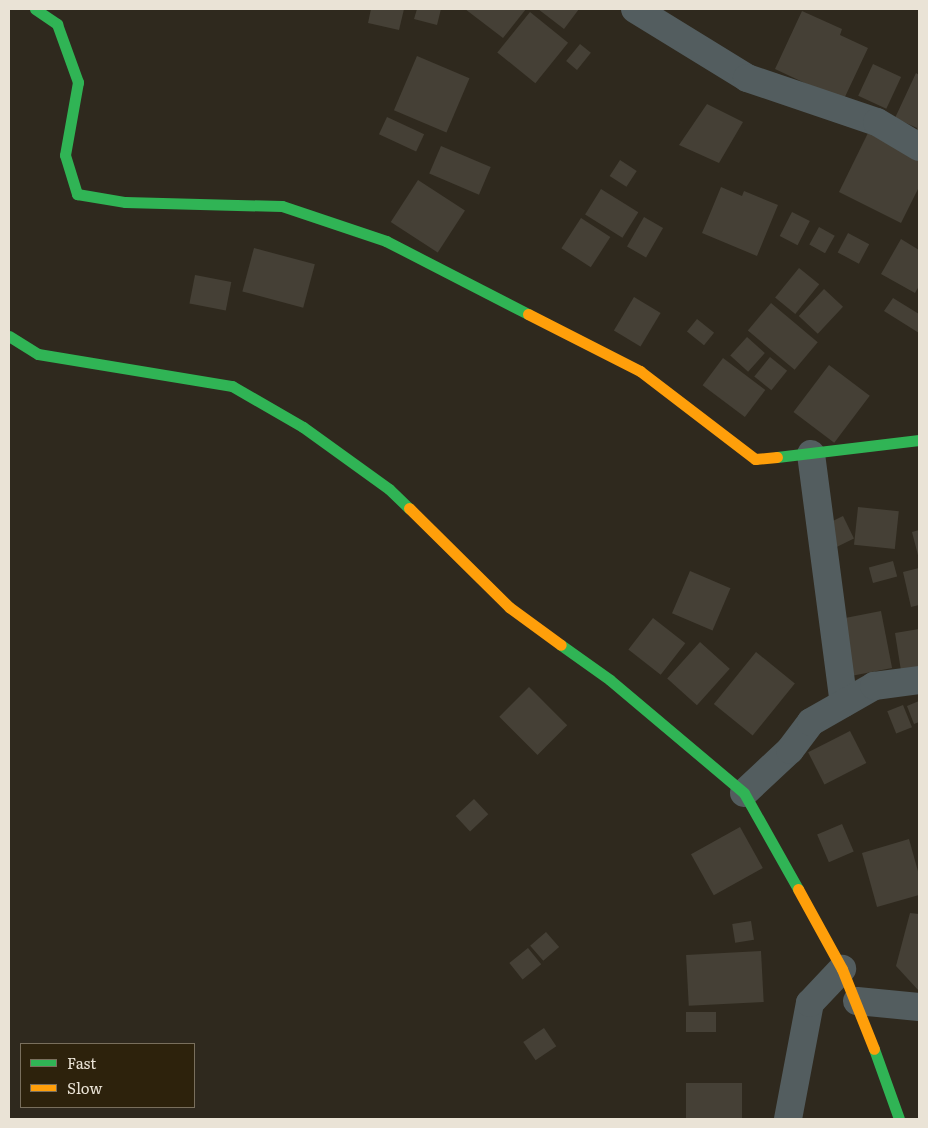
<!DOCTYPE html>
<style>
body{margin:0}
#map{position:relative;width:928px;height:1128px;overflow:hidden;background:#2f291e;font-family:Literata,serif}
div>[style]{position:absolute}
.building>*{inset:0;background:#454036;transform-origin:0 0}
.street>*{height:28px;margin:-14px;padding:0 14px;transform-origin:14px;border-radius:14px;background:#535d5f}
.fast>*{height:11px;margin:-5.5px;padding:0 5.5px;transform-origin:5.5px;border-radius:5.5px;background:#30b455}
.slow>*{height:11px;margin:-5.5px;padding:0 5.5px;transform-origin:5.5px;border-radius:5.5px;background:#ff9f0a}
span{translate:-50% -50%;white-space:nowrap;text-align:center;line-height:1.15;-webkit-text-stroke:4px #2d220c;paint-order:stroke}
.frame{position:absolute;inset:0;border:10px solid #eae3d6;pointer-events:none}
.legend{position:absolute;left:20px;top:1043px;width:175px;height:65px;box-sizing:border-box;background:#2d220c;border:1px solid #796f5d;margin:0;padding:6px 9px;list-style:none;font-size:15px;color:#eae3d6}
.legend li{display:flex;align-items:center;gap:10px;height:25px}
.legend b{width:25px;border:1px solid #796f5d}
</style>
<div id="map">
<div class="building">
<div style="clip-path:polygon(371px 9px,404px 9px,399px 30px,368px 23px)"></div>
<div style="clip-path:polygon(417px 9px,441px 9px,437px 25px,414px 19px)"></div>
<div style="clip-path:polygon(465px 9px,526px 9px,503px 38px)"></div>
<div style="clip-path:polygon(538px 9px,579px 9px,564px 29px)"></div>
<div style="clip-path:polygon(802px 11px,842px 29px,840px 35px,868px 48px,843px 101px,775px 69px)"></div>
<div style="left:530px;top:12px;width:49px;height:52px;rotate:39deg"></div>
<div style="left:580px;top:44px;width:14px;height:22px;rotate:39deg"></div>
<div style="left:417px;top:56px;width:57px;height:59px;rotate:23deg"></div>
<div style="left:873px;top:64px;width:31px;height:35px;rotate:25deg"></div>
<div style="clip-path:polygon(916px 73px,919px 75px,919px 136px,915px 134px,917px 128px,895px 118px)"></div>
<div style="clip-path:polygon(707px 104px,743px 122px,719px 163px,679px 145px)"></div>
<div style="left:387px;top:117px;width:41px;height:19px;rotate:25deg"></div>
<div style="clip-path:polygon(868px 133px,919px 158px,919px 187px,901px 223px,839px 192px)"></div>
<div style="left:441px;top:146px;width:54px;height:30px;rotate:23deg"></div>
<div style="left:620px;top:160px;width:20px;height:19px;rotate:33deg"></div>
<div style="left:418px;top:180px;width:56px;height:50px;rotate:33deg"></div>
<div style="clip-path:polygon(721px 187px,742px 196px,744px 191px,778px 205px,757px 256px,702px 233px)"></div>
<div style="left:601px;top:189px;width:44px;height:30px;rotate:32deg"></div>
<div style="left:792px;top:212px;width:20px;height:27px;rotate:27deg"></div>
<div style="left:644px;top:217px;width:22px;height:34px;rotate:30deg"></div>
<div style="left:581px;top:218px;width:35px;height:36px;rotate:33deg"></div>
<div style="left:819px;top:227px;width:18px;height:20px;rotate:29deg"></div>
<div style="left:848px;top:233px;width:24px;height:22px;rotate:28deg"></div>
<div style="clip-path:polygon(901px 239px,919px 250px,919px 286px,915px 293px,881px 274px)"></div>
<div style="left:254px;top:248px;width:63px;height:45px;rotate:15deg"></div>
<div style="left:799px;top:268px;width:26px;height:38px;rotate:39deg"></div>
<div style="left:195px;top:275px;width:37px;height:29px;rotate:11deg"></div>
<div style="left:824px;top:289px;width:26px;height:37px;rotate:43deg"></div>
<div style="left:634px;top:297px;width:31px;height:39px;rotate:31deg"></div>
<div style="clip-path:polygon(893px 298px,919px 314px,919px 333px,884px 311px)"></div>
<div style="left:771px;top:303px;width:61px;height:36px;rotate:40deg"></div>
<div style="left:697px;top:319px;width:22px;height:16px;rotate:39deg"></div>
<div style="left:747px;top:337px;width:24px;height:25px;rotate:42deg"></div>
<div style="left:770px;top:357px;width:22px;height:25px;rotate:39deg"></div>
<div style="left:723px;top:358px;width:53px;height:34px;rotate:37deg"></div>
<div style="left:829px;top:365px;width:51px;height:59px;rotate:37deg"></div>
<div style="left:858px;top:507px;width:41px;height:38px;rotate:6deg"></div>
<div style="left:843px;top:516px;width:25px;height:21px;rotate:64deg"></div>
<div style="clip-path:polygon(919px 530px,919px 559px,912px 532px)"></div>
<div style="left:893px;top:561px;width:16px;height:25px;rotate:75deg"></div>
<div style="clip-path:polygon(919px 568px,919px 605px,911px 607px,903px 572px)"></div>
<div style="left:690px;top:571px;width:44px;height:46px;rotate:23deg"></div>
<div style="left:881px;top:611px;width:58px;height:47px;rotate:79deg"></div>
<div style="left:653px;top:618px;width:41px;height:40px;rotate:38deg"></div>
<div style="clip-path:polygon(919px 629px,919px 674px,902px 677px,895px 633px)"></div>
<div style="left:700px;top:642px;width:40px;height:49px;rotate:42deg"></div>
<div style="left:756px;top:652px;width:50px;height:67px;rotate:39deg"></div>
<div style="left:529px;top:687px;width:54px;height:42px;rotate:45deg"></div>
<div style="clip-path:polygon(919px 701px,919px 722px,914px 724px,907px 706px)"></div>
<div style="left:903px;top:705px;width:24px;height:17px;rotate:68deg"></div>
<div style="left:850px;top:731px;width:36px;height:47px;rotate:63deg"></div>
<div style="left:474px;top:799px;width:21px;height:25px;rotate:47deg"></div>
<div style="left:842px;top:824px;width:30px;height:27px;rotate:67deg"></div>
<div style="left:740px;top:827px;width:47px;height:56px;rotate:61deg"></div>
<div style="clip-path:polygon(909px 839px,919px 875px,919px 895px,877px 907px,862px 853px)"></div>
<div style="clip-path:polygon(910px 913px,919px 914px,919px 991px,896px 966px)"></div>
<div style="left:751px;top:921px;width:19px;height:19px;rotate:81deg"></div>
<div style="left:546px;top:932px;width:20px;height:21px;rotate:49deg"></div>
<div style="left:528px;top:948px;width:21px;height:24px;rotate:51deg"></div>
<div style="left:761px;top:951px;width:51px;height:75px;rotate:87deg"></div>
<div style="left:686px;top:1012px;width:30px;height:20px"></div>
<div style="left:544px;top:1028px;width:22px;height:25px;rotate:56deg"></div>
<div style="left:686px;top:1083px;width:56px;height:36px"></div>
</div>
<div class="street">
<div style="left:635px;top:9px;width:132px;rotate:31.6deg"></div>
<div style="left:747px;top:78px;width:137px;rotate:18.7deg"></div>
<div style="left:877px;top:122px;width:49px;rotate:30.8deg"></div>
<div style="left:811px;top:454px;width:251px;rotate:82.5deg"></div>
<div style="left:744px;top:793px;width:63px;rotate:-43.1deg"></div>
<div style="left:790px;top:750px;width:35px;rotate:-53deg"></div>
<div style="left:811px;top:722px;width:73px;rotate:-29.7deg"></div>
<div style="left:874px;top:686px;width:45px;rotate:-7.6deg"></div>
<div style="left:857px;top:1001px;width:62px;rotate:5.5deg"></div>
<div style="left:788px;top:1119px;width:118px;rotate:-79.3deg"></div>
<div style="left:810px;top:1003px;width:47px;rotate:-46.7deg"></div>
</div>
<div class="fast">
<div style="left:35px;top:9px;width:27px;rotate:34deg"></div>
<div style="left:57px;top:24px;width:62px;rotate:70.1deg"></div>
<div style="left:78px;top:82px;width:74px;rotate:100.1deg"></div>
<div style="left:65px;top:155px;width:41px;rotate:72.9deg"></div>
<div style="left:77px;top:194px;width:49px;rotate:9.5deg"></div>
<div style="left:125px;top:202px;width:157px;rotate:1.5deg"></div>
<div style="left:282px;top:206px;width:110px;rotate:18.6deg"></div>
<div style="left:386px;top:241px;width:160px;rotate:27.2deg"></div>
<div style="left:9px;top:336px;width:34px;rotate:32deg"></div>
<div style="left:38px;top:354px;width:197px;rotate:9.4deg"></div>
<div style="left:232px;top:386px;width:82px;rotate:30deg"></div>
<div style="left:303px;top:427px;width:106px;rotate:35.8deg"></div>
<div style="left:389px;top:489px;width:28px;rotate:44deg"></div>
<div style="left:777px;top:457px;width:143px;rotate:-6.8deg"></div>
<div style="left:561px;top:645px;width:60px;rotate:35.5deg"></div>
<div style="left:610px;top:680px;width:175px;rotate:40.1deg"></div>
<div style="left:744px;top:793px;width:110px;rotate:60.6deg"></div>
<div style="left:874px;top:1049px;width:74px;rotate:70.3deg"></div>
</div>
<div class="slow">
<div style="left:528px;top:314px;width:126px;rotate:27deg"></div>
<div style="left:640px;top:371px;width:145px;rotate:37.4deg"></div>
<div style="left:755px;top:459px;width:22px;rotate:-5deg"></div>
<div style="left:409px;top:508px;width:141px;rotate:44.7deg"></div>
<div style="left:509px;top:607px;width:64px;rotate:36.2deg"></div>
<div style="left:798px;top:889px;width:91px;rotate:61.2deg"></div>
<div style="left:842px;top:969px;width:86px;rotate:68.2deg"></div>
</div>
<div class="frame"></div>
<ul class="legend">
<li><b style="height:6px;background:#30b455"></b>Fast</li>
<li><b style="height:6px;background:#ff9f0a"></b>Slow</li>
</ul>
</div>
